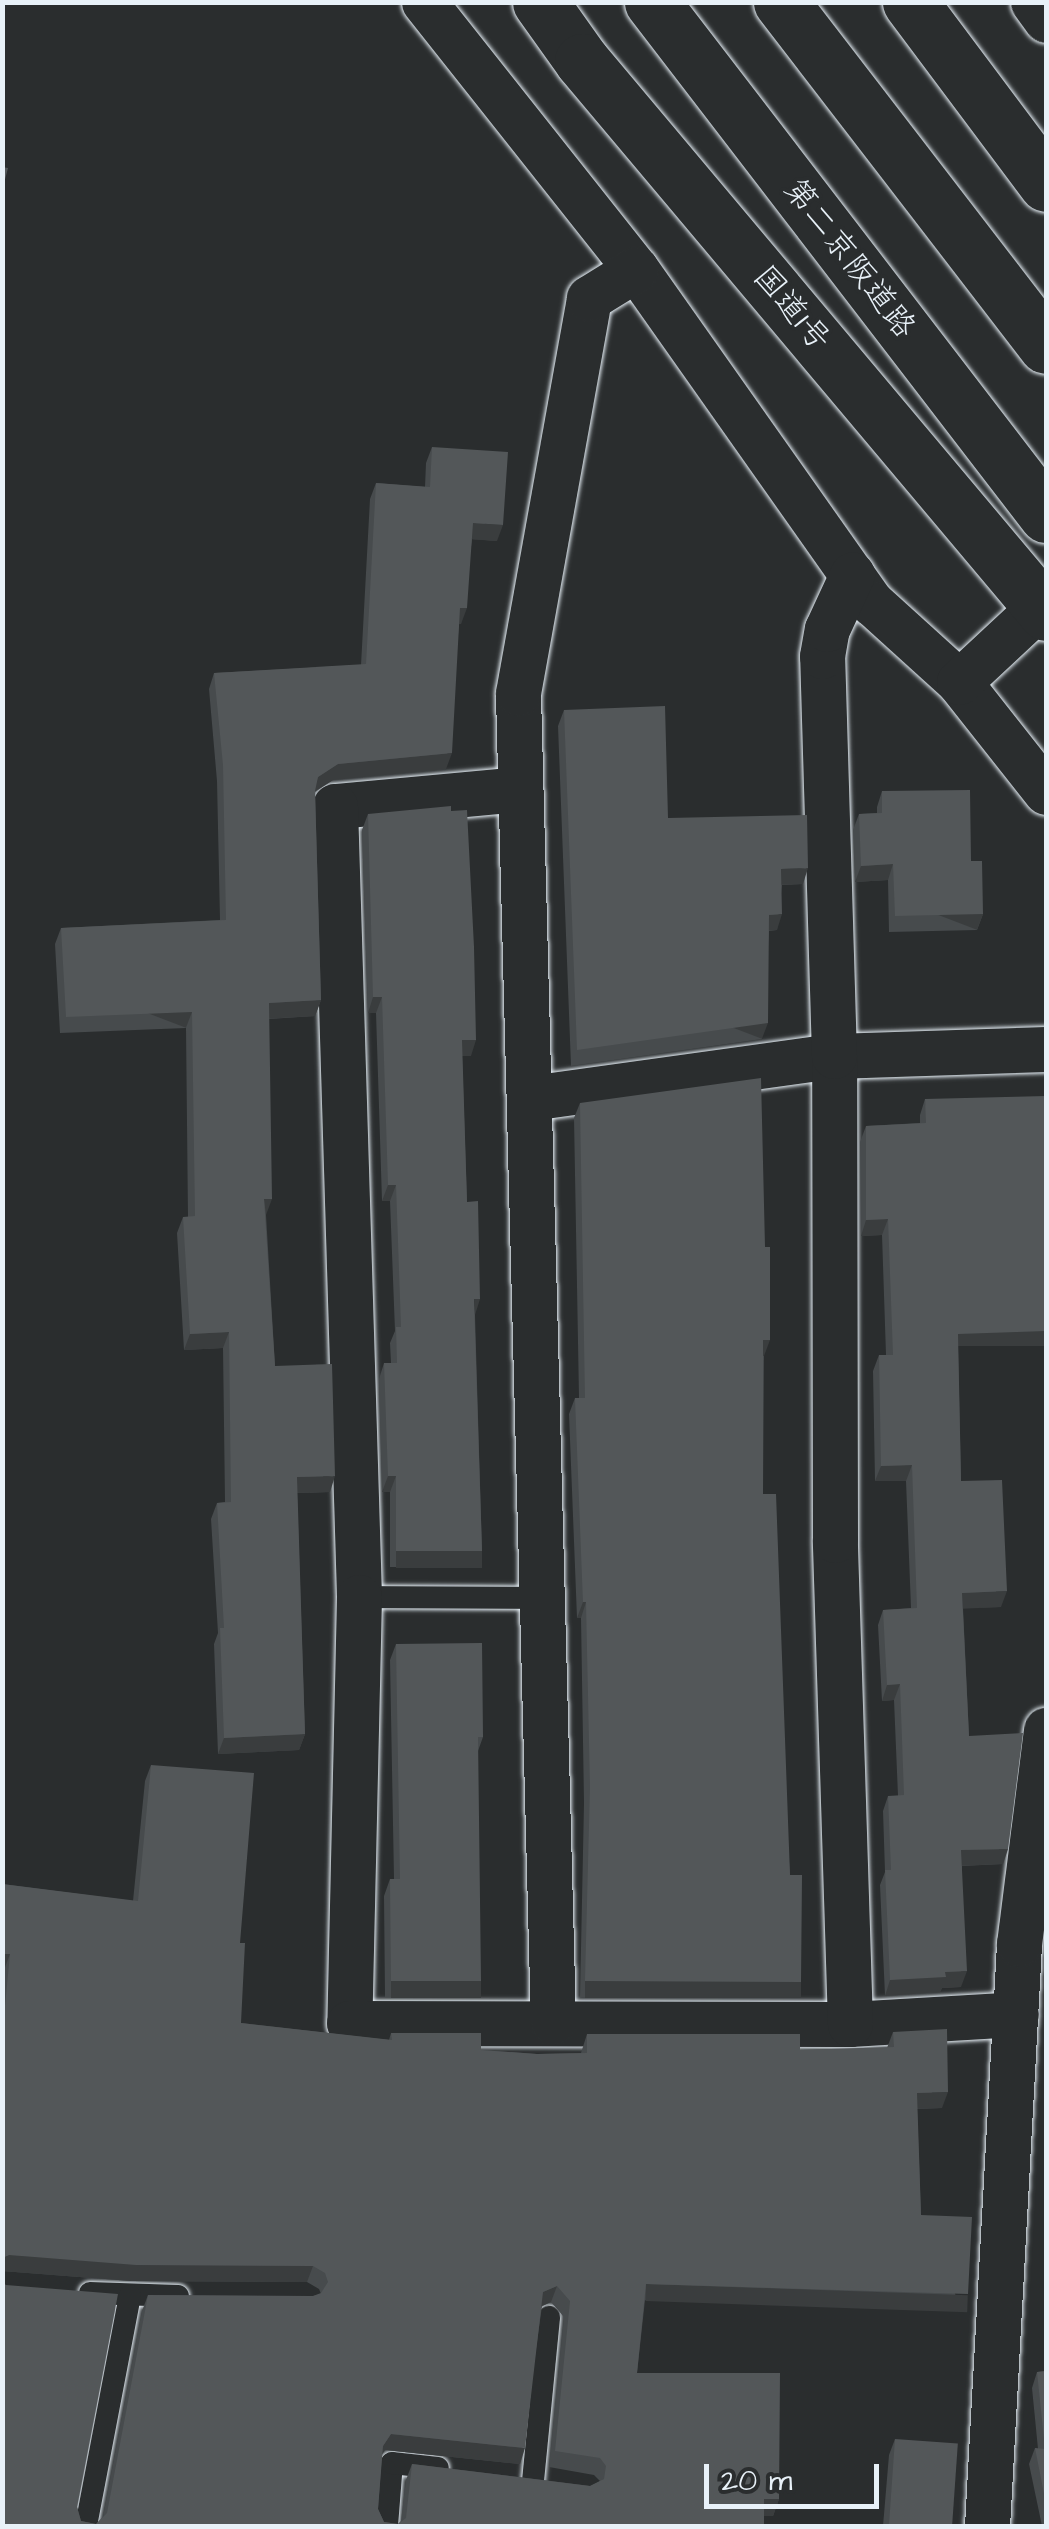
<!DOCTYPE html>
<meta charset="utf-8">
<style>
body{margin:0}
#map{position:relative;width:1049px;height:2529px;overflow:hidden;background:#2a2d2e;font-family:"Architects Daughter","Klee One",sans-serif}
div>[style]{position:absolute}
.roads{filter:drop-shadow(0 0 2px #e8f1f8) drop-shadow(0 0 2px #e8f1f8)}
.lane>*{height:22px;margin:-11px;padding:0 11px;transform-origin:11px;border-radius:11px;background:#2a2d2e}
.street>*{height:45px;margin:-22.5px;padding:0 22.5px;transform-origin:22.5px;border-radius:22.5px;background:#2a2d2e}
.highway>*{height:55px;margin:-27.5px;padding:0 27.5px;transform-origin:27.5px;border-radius:27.5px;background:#2a2d2e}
.wall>*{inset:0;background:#474b4d}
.shaded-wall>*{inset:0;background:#3a3d3e;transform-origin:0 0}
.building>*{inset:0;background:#535759;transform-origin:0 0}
span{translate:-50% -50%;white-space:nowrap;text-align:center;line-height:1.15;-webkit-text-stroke:8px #2a2d2e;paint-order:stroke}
.street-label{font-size:32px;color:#e8f1f8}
.frame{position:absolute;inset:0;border:5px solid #e8f1f8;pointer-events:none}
.scale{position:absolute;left:704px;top:2464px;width:175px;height:45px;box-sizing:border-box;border:5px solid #e8f1f8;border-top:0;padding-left:12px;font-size:30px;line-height:35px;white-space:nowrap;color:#e8f1f8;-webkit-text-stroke:8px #2a2d2e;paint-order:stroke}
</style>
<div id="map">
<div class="roads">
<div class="lane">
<div style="left:359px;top:1597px;width:186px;rotate:0.3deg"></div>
<div style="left:90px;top:2293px;width:88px;rotate:2deg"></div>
<div style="left:533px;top:2481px;width:165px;rotate:-84.4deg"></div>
<div style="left:86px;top:2526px;width:234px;rotate:-79.2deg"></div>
<div style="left:387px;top:2526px;width:63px;rotate:-85.5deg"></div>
<div style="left:392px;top:2463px;width:46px;rotate:6.2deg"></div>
</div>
<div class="street">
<div style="left:424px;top:2px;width:341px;rotate:51.6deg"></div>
<div style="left:636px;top:269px;width:409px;rotate:54.8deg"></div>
<div style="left:872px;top:603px;width:118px;rotate:42.2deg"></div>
<div style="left:959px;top:682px;width:140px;rotate:51.7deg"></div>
<div style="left:1033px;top:2px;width:22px;rotate:54deg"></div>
<div style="left:959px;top:682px;width:119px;rotate:-43deg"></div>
<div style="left:520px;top:789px;width:186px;rotate:174.7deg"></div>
<div style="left:335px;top:806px;width:791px;rotate:88.26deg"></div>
<div style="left:359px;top:1597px;width:426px;rotate:91.3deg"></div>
<div style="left:349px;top:2023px;width:501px;rotate:0.11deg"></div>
<div style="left:850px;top:2024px;width:166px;rotate:-3.4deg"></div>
<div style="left:530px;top:1098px;width:307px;rotate:-7.9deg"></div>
<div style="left:834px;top:1056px;width:212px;rotate:-1.9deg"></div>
<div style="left:553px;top:2022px;width:1329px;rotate:-91.51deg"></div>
<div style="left:518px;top:693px;width:401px;rotate:-79.8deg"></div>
<div style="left:589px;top:298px;width:55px;rotate:-31.7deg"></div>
<div style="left:850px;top:2024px;width:484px;rotate:-91.8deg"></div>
<div style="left:835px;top:1540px;width:484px;rotate:-90.1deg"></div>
<div style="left:834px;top:1056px;width:400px;rotate:-91.7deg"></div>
<div style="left:822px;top:656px;width:27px;rotate:-80deg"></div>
<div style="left:827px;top:629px;width:60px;rotate:-65.2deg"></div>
<div style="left:987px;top:2526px;width:583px;rotate:-86.85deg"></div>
<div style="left:1019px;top:1944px;width:216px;rotate:-82.8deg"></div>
</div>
<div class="highway">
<div style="left:540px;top:2px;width:72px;rotate:54.6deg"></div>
<div style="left:582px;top:61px;width:721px;rotate:49.95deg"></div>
<div style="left:652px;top:2px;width:647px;rotate:52.47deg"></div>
<div style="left:781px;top:2px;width:434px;rotate:52.4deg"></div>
<div style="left:910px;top:2px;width:227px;rotate:53.2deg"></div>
</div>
</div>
<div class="wall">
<div style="clip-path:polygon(432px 447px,497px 541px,472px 539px,461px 624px,459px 624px,446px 769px,333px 780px,315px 792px,321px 1000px,315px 1016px,269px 1019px,266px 1215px,275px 1366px,330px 1492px,297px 1493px,305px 1734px,299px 1750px,218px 1754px,214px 1644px,218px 1633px,211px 1519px,217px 1503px,225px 1502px,223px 1348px,184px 1350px,177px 1233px,183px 1217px,188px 1217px,186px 1028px,60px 1033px,55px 944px,61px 928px,220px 920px,217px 781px,209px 689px,214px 673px,361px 665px,370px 499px,376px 483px,425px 487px,426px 463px)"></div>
<div style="clip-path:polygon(564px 710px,668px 818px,803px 884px,782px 885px,777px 930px,769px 931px,762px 1039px,571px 1066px,558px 726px)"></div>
<div style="clip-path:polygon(882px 791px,971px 861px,983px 914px,977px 930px,889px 932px,888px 880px,855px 882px,853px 830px,859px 814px,877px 813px,877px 807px)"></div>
<div style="clip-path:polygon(368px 814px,471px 1056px,462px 1056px,467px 1202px,475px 1315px,482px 1551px,477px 1567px,390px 1567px,390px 1492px,382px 1492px,379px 1379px,384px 1363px,391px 1363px,390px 1343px,395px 1331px,390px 1201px,382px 1201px,376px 1013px,368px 1013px,362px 830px)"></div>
<div style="clip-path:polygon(925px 1099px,958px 1349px,961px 1481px,1001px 1607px,963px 1608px,969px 1736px,1003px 1864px,962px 1866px,961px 1987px,942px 1988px,940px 1992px,885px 1996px,880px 1885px,885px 1872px,883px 1811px,888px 1796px,898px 1796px,894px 1700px,882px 1701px,878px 1625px,883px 1610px,911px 1608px,906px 1481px,875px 1481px,873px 1371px,879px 1355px,886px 1355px,882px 1235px,861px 1236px,860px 1142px,866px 1126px,920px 1123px,920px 1115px)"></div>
<div style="clip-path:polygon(580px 1103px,764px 1356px,763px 1494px,790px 1875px,801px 1982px,795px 1998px,580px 1997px,584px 1803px,581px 1618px,577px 1618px,569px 1414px,575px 1398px,579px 1398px,574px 1118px)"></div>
<div style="clip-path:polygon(396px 1644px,483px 1737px,478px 1751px,475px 1997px,385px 1997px,384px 1896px,390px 1879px,394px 1879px,390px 1660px)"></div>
<div style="clip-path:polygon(evenodd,151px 1765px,240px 1943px,241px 2023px,389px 2040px,391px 2033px,481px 2050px,537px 2054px,581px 2053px,587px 2034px,800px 2050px,887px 2048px,893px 2032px,942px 2108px,917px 2109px,921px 2215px,962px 2310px,645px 2300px,637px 2373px,779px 2499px,773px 2516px,764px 2516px,764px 2526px,2px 2526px,77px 2507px,81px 2521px,96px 2524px,103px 2517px,142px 2311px,148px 2295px,313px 2296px,321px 2294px,319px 2289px,307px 2282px,131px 2281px,2px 2271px,2px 1989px,4px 1970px,2px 1970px,2px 1884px,133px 1901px,145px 1781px,151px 1765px,551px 2302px,564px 2317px,549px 2467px,594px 2475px,600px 2481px,590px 2486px,412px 2464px,406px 2480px,401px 2521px,398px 2524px,384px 2522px,378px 2509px,382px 2454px,385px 2450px,520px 2464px,542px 2306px,551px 2302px)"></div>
<div style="clip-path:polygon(1046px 2371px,1046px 2526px,1042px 2526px,1029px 2464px,1035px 2448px,1038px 2449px,1032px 2388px,1037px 2372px)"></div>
<div style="clip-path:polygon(895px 2439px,953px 2526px,883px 2526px,889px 2455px)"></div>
</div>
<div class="shaded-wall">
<div style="clip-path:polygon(473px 523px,503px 525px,497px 541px,467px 539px)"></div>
<div style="clip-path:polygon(460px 608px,467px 608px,461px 624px,454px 624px)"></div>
<div style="clip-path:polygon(452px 753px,446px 769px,333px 780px,312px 793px,318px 777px,338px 764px)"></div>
<div style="clip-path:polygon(893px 864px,888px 880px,855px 882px,861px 866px)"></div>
<div style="clip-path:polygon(808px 868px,803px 884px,775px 885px,781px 869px)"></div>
<div style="clip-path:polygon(782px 914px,777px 930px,763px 931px,769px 915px)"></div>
<div style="left:983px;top:914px;width:17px;height:88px;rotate:111deg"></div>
<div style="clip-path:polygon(373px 997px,382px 997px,376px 1013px,368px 1013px)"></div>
<div style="clip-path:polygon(321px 1000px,315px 1016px,263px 1019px,269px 1003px)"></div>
<div style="left:192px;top:1012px;width:17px;height:126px;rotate:111deg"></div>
<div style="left:768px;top:1023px;width:17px;height:193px;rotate:111deg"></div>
<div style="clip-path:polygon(462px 1040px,476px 1040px,471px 1056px,456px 1056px)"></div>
<div style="clip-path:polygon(388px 1185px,396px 1185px,390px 1201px,382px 1201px)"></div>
<div style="clip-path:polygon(264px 1199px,272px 1199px,266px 1215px)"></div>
<div style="clip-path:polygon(888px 1219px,882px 1235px,861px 1236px,866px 1220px)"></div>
<div style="clip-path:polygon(474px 1299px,480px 1299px,475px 1315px)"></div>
<div style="left:1046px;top:1331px;width:15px;height:88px;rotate:90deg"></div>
<div style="clip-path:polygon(229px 1332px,223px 1348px,184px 1350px,190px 1334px)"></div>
<div style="clip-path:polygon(763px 1340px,770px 1340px,764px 1356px,757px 1356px)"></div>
<div style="clip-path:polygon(912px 1465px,906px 1481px,875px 1481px,881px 1466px)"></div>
<div style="clip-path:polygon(335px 1476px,330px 1492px,291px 1493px,297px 1477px)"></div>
<div style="clip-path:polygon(388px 1476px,396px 1476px,390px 1492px,382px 1492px)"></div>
<div style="left:396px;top:1551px;width:86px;height:17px"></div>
<div style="clip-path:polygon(1007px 1591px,1001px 1607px,957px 1609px,962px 1593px)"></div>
<div style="clip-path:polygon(583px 1602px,586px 1602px,581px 1618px,577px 1618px)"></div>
<div style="clip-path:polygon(900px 1684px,894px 1700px,882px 1701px,887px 1685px)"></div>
<div style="clip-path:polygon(305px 1734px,299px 1750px,218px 1754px,224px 1738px)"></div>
<div style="clip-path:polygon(1008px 1849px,1003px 1864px,956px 1866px,961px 1850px)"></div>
<div style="clip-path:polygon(2px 1954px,10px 1954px,4px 1970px,2px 1970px)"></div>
<div style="clip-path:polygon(967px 1971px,961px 1987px,942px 1988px,940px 1992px,885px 1996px,890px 1980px,945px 1972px)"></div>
<div style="left:391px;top:1981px;width:90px;height:17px"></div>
<div style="left:585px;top:1981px;width:216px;height:17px"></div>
<div style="clip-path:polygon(948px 2092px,942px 2108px,911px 2109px,917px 2093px)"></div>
<div style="clip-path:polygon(9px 2255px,313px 2266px,307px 2282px,131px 2281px,2px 2271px,2px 2258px)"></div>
<div style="left:646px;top:2284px;width:322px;height:17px;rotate:2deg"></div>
<div style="clip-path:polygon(557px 2286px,551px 2302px,537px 2308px,543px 2292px)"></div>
<div style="clip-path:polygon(391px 2434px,525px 2448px,520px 2464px,385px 2450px,377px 2462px,383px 2446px)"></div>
<div style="clip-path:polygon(764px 2499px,779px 2499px,773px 2516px,758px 2516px)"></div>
</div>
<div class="building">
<div style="clip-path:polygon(2px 167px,8px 168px,2px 191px)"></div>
<div style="clip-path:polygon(432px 447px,508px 452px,503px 525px,473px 523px,467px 608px,460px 608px,452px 753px,338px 764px,318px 777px,315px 791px,321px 1000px,269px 1003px,272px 1199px,264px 1199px,275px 1366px,332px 1364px,335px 1476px,297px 1477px,305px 1734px,224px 1738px,220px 1628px,224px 1628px,217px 1503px,231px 1502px,229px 1332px,190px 1334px,183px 1217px,195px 1216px,192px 1012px,66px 1017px,61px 928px,226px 920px,223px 765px,214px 673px,366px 664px,376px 483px,430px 487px)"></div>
<div style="clip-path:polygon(665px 706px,668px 818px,807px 815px,808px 868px,781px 869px,782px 914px,769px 915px,768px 1023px,577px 1050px,564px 710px)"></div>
<div style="clip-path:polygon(970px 790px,971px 861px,982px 861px,983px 914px,895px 916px,893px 864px,861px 866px,859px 814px,882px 813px,882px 791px)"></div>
<div style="clip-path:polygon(451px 806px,451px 811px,467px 810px,474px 947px,476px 1040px,462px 1040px,467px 1202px,478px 1201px,480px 1299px,474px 1299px,482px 1551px,396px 1551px,396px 1476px,388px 1476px,384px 1363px,397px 1363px,396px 1327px,401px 1327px,396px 1185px,388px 1185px,382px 997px,373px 997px,368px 814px)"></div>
<div style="clip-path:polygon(761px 1078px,765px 1247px,770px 1247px,770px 1340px,763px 1340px,763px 1494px,776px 1494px,790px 1875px,802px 1875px,801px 1982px,585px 1981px,590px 1787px,586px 1602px,583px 1602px,575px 1398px,585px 1398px,580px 1103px)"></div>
<div style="clip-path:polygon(1046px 1096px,1046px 1331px,958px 1334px,961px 1481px,1002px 1480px,1007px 1591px,962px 1593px,969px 1736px,1023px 1733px,1008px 1849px,961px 1850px,967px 1971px,945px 1972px,946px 1977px,890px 1980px,885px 1870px,891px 1870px,888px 1796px,904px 1795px,900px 1684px,887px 1685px,883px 1610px,917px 1608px,912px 1465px,881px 1466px,879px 1355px,893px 1355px,888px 1219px,866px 1220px,866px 1126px,926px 1123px,925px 1099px)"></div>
<div style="clip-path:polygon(482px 1643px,483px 1737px,478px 1737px,481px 1981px,391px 1981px,390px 1879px,400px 1879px,396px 1644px)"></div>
<div style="clip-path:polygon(evenodd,151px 1765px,254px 1773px,240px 1943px,245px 1943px,241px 2023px,392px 2040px,391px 2033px,481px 2033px,481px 2050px,537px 2054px,587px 2053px,587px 2034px,800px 2034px,800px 2050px,894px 2047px,893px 2032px,947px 2029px,948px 2092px,917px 2093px,921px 2215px,972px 2217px,968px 2294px,646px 2284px,637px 2373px,780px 2373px,779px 2499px,764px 2499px,764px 2526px,2px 2526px,2px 2282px,6px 2285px,118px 2294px,77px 2507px,81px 2521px,96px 2524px,107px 2513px,148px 2295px,313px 2296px,321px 2293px,328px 2282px,325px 2273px,313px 2266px,136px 2265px,9px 2255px,2px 2258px,2px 2037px,10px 1954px,2px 1954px,2px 1884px,138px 1901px,151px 1765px,557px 2286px,570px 2301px,555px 2451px,600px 2458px,606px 2466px,604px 2479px,590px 2486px,412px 2464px,406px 2518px,398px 2524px,384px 2522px,378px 2509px,383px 2446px,391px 2434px,525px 2448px,543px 2292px,557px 2286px)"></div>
<div style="clip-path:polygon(1046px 2371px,1046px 2504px,1035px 2448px,1045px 2449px,1037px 2372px)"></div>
<div style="left:895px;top:2439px;width:63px;height:87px;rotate:4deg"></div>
</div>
<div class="street-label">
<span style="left:849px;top:259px;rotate:52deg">第二京阪道路</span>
<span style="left:791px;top:309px;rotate:50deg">国道1号</span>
</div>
<div class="frame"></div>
<div class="scale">20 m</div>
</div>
